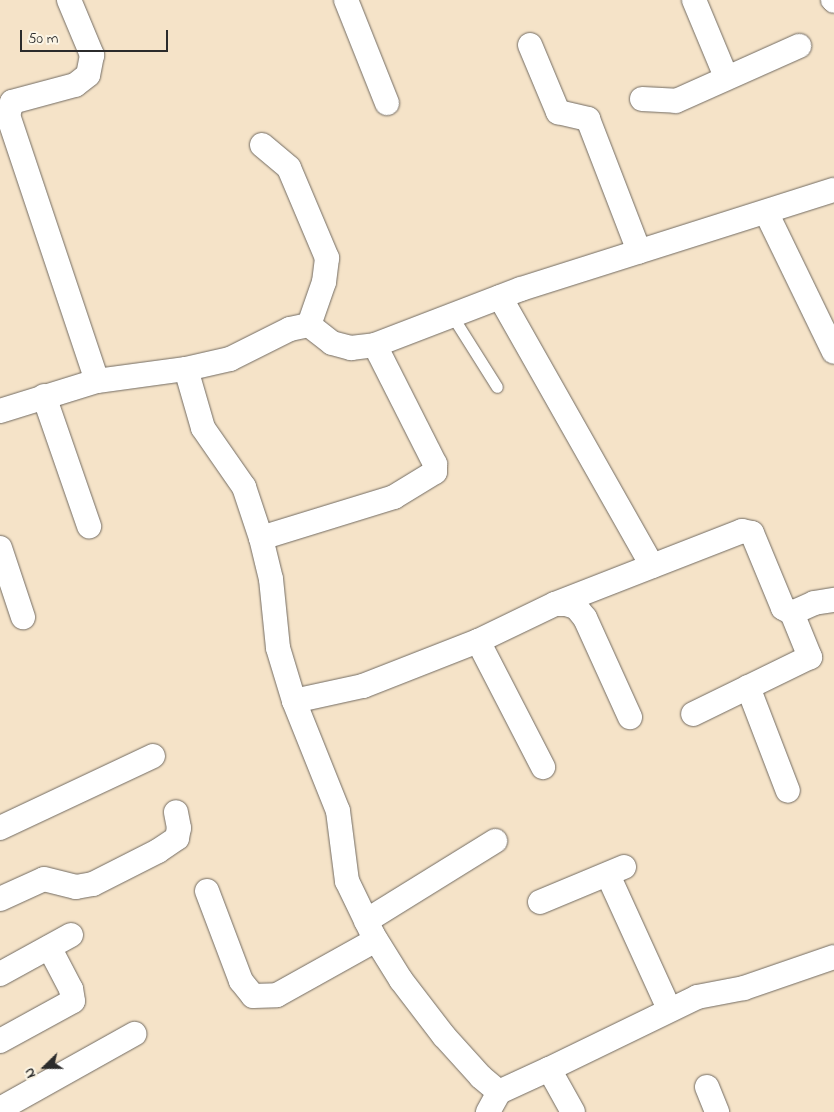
<!DOCTYPE html>
<style>
body{margin:0}
#map{position:relative;width:834px;height:1112px;overflow:hidden;background:#f5e3c8;font-family:"Indie Flower",sans-serif}
div>[style]{position:absolute}
.roads{filter:drop-shadow(0 0 1px #726b62) drop-shadow(0 0 1px #726b62)}
.service>*{height:11px;margin:-5.5px;padding:0 5.5px;transform-origin:5.5px;border-radius:5.5px;background:#fff}
.minor>*{height:24px;margin:-12px;padding:0 12px;transform-origin:12px;border-radius:12px;background:#fff}
span{translate:-50% -50%;white-space:nowrap;text-align:center;line-height:1.15;-webkit-text-stroke:5px #fcf5e5;paint-order:stroke}
.north{position:absolute;left:20px;top:1042px;width:50px;height:50px;-webkit-text-stroke:4px #fcf5e5;paint-order:stroke;rotate:248deg;font-size:14px;font-weight:700;line-height:20px;text-align:center;color:#2b2b2b}
.north::after{content:'';display:block;margin:auto;width:18px;height:22px;background:#2b2b2b;clip-path:polygon(50% 0,100% 100%,50% 72%,0 100%)}
.scale{position:absolute;left:20px;top:30px;width:148px;height:22px;box-sizing:border-box;border:2px solid #2b2b2b;border-top:0;padding-left:6px;font-size:15px;line-height:18px;white-space:nowrap;color:#2b2b2b;-webkit-text-stroke:4px #fcf5e5;paint-order:stroke}
</style>
<div id="map">
<div class="roads">
<div class="service">
<div style="left:451px;top:314px;width:86px;rotate:57.8deg"></div>
</div>
<div class="minor">
<div style="left:69px;top:0;width:60px;rotate:67.3deg"></div>
<div style="left:92px;top:55px;width:20px;rotate:101deg"></div>
<div style="left:88px;top:75px;width:16px;rotate:142deg"></div>
<div style="left:75px;top:85px;width:65px;rotate:164.9deg"></div>
<div style="left:12px;top:102px;width:14px;rotate:107deg"></div>
<div style="left:8px;top:115px;width:280px;rotate:71.5deg"></div>
<div style="left:346px;top:0;width:111px;rotate:68.3deg"></div>
<div style="left:694px;top:0;width:83px;rotate:67.4deg"></div>
<div style="left:833px;top:0;width:1px;rotate:45deg"></div>
<div style="left:530px;top:45px;width:73px;rotate:67.3deg"></div>
<div style="left:558px;top:112px;width:31px;rotate:13deg"></div>
<div style="left:588px;top:119px;width:142px;rotate:68.9deg"></div>
<div style="left:642px;top:99px;width:34px;rotate:3deg"></div>
<div style="left:676px;top:101px;width:135px;rotate:-24.1deg"></div>
<div style="left:262px;top:145px;width:35px;rotate:40deg"></div>
<div style="left:289px;top:168px;width:98px;rotate:67.1deg"></div>
<div style="left:327px;top:258px;width:24px;rotate:97deg"></div>
<div style="left:324px;top:282px;width:46px;rotate:109.2deg"></div>
<div style="left:767px;top:214px;width:153px;rotate:64.1deg"></div>
<div style="left:500px;top:297px;width:309px;rotate:60.5deg"></div>
<div style="left:186px;top:369px;width:61px;rotate:73.9deg"></div>
<div style="left:203px;top:428px;width:72px;rotate:55.2deg"></div>
<div style="left:244px;top:487px;width:54px;rotate:71.6deg"></div>
<div style="left:261px;top:538px;width:42px;rotate:76.3deg"></div>
<div style="left:271px;top:579px;width:69px;rotate:84.2deg"></div>
<div style="left:278px;top:648px;width:55px;rotate:73.2deg"></div>
<div style="left:294px;top:701px;width:118px;rotate:68.2deg"></div>
<div style="left:338px;top:811px;width:71px;rotate:82.7deg"></div>
<div style="left:347px;top:881px;width:60px;rotate:64.3deg"></div>
<div style="left:373px;top:935px;width:53px;rotate:58.1deg"></div>
<div style="left:401px;top:980px;width:71px;rotate:52.5deg"></div>
<div style="left:444px;top:1036px;width:55px;rotate:47.9deg"></div>
<div style="left:481px;top:1077px;width:23px;rotate:40deg"></div>
<div style="left:499px;top:1092px;width:55px;rotate:-24.7deg"></div>
<div style="left:549px;top:1069px;width:49px;rotate:60.8deg"></div>
<div style="left:44px;top:396px;width:138px;rotate:70.9deg"></div>
<div style="left:0;top:411px;width:102px;rotate:-17.2deg"></div>
<div style="left:97px;top:381px;width:90px;rotate:-7.7deg"></div>
<div style="left:186px;top:369px;width:45px;rotate:-12.8deg"></div>
<div style="left:230px;top:359px;width:67px;rotate:-26.6deg"></div>
<div style="left:290px;top:329px;width:19px;rotate:-12deg"></div>
<div style="left:309px;top:325px;width:29px;rotate:38deg"></div>
<div style="left:332px;top:343px;width:20px;rotate:15deg"></div>
<div style="left:351px;top:348px;width:24px;rotate:-7deg"></div>
<div style="left:375px;top:345px;width:156px;rotate:-21deg"></div>
<div style="left:521px;top:289px;width:328px;rotate:-17.6deg"></div>
<div style="left:261px;top:538px;width:139px;rotate:-17.1deg"></div>
<div style="left:394px;top:497px;width:48px;rotate:-31.4deg"></div>
<div style="left:435px;top:472px;width:8px;rotate:-90deg"></div>
<div style="left:435px;top:464px;width:133px;rotate:-116.8deg"></div>
<div style="left:0;top:548px;width:73px;rotate:71.6deg"></div>
<div style="left:555px;top:604px;width:201px;rotate:-21.3deg"></div>
<div style="left:742px;top:531px;width:10px;rotate:11deg"></div>
<div style="left:752px;top:533px;width:81px;rotate:67.5deg"></div>
<div style="left:783px;top:608px;width:10px;rotate:29deg"></div>
<div style="left:792px;top:613px;width:48px;rotate:67.8deg"></div>
<div style="left:810px;top:657px;width:130px;rotate:154deg"></div>
<div style="left:792px;top:613px;width:24px;rotate:-24deg"></div>
<div style="left:814px;top:603px;width:20px;rotate:-9deg"></div>
<div style="left:478px;top:641px;width:142px;rotate:62.7deg"></div>
<div style="left:748px;top:687px;width:111px;rotate:69deg"></div>
<div style="left:294px;top:701px;width:71px;rotate:-12.3deg"></div>
<div style="left:363px;top:686px;width:123px;rotate:-21.4deg"></div>
<div style="left:478px;top:641px;width:85px;rotate:-25.7deg"></div>
<div style="left:555px;top:604px;width:11px"></div>
<div style="left:566px;top:604px;width:10px;rotate:17deg"></div>
<div style="left:576px;top:607px;width:14px;rotate:51deg"></div>
<div style="left:585px;top:618px;width:109px;rotate:65.6deg"></div>
<div style="left:0;top:828px;width:169px;rotate:-25.2deg"></div>
<div style="left:608px;top:875px;width:147px;rotate:65.5deg"></div>
<div style="left:207px;top:891px;width:96px;rotate:69.3deg"></div>
<div style="left:241px;top:981px;width:19px;rotate:51deg"></div>
<div style="left:253px;top:996px;width:24px;rotate:-2deg"></div>
<div style="left:277px;top:995px;width:113px;rotate:-29.1deg"></div>
<div style="left:0;top:899px;width:48px;rotate:-24.4deg"></div>
<div style="left:44px;top:879px;width:33px;rotate:14deg"></div>
<div style="left:76px;top:887px;width:17px;rotate:-10deg"></div>
<div style="left:93px;top:884px;width:73px;rotate:-26.9deg"></div>
<div style="left:158px;top:851px;width:23px;rotate:-34deg"></div>
<div style="left:177px;top:838px;width:10px;rotate:-79deg"></div>
<div style="left:179px;top:828px;width:16px;rotate:-101deg"></div>
<div style="left:540px;top:902px;width:91px;rotate:-22.6deg"></div>
<div style="left:366px;top:921px;width:152px;rotate:-31.8deg"></div>
<div style="left:0;top:974px;width:81px;rotate:-28.8deg"></div>
<div style="left:0;top:1041px;width:83px;rotate:-28.7deg"></div>
<div style="left:73px;top:1001px;width:12px;rotate:-99deg"></div>
<div style="left:71px;top:989px;width:47px;rotate:-117.6deg"></div>
<div style="left:549px;top:1069px;width:165px;rotate:-25.9deg"></div>
<div style="left:697px;top:997px;width:48px;rotate:-10.8deg"></div>
<div style="left:744px;top:988px;width:95px;rotate:-19deg"></div>
<div style="left:707px;top:1087px;width:27px;rotate:68deg"></div>
<div style="left:0;top:1109px;width:154px;rotate:-29.2deg"></div>
<div style="left:488px;top:1112px;width:23px;rotate:-61deg"></div>
</div>
</div>
<div class="north">N</div>
<div class="scale">50 m</div>
</div>
